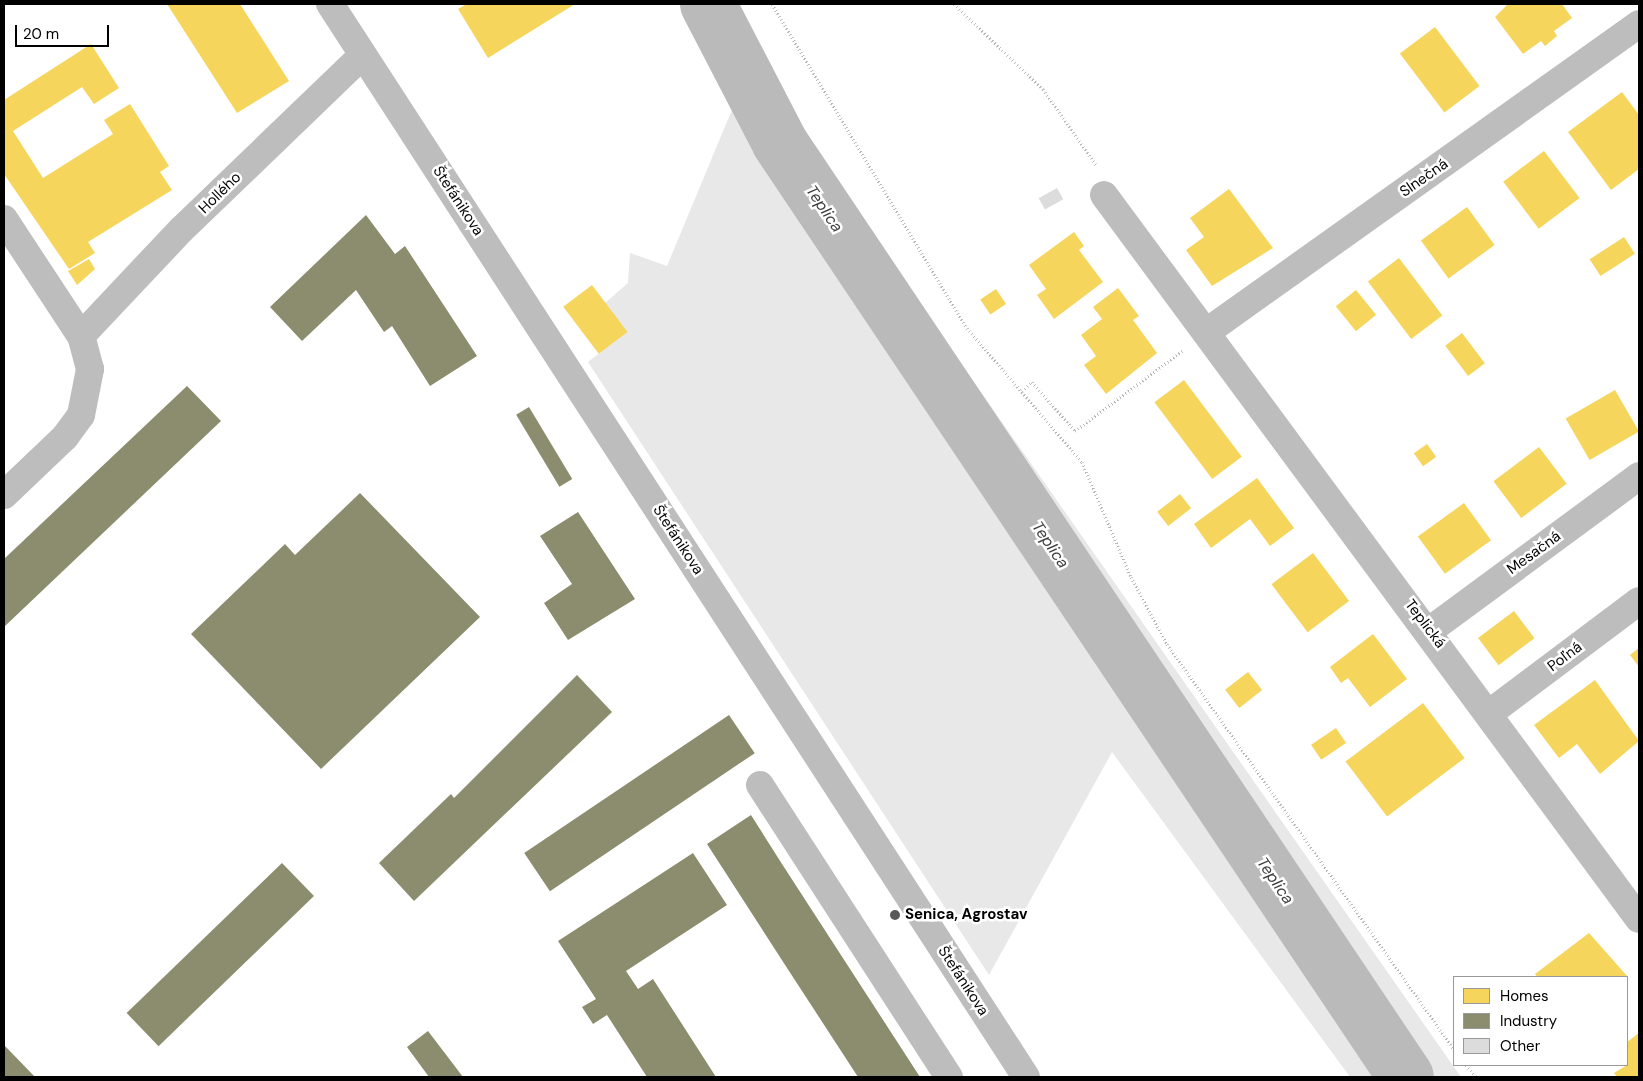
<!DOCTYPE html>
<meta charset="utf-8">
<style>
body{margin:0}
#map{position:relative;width:1643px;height:1081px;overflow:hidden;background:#fff;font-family:"DM Sans",sans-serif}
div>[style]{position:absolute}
.green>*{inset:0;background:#e8e8e8}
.homes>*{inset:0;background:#f6d55c;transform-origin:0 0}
.industry>*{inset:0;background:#8c8c6e;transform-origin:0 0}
.river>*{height:56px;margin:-28px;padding:0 28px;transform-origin:28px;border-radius:28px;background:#bababa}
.building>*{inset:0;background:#dcdcdc;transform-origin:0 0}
.path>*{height:3px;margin-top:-1.5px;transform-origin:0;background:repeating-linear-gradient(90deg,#b8b8b8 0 1px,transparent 0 3.5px)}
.minor>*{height:28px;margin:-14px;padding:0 14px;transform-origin:14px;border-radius:14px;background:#bdbdbd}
.dots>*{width:14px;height:14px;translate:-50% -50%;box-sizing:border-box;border:2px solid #fff;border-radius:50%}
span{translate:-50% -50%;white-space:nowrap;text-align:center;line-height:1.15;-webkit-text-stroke:5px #fff;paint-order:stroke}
.street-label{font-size:15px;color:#000}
.poi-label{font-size:15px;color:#000;font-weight:700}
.left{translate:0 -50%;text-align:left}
.water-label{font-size:16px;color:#3e3e3e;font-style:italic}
.frame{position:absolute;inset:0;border:5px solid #000;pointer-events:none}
.legend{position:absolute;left:1453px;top:976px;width:175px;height:90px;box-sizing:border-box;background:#fff;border:1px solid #999;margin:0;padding:6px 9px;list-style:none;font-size:15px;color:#000}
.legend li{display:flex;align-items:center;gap:10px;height:25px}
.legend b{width:25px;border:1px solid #999}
.scale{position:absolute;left:15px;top:25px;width:94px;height:22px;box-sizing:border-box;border:2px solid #000;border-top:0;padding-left:6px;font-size:15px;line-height:18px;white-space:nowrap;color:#000;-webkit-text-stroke:4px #fff;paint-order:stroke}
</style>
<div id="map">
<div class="green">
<div style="clip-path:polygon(751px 64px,1461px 1077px,1350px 1077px,1112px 752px,989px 975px,588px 362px,627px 332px,605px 303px,628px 283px,630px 253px,667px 266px)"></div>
</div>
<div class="homes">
<div style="clip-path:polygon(167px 4px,240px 4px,289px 81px,237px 113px)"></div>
<div style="clip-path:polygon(467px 4px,575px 4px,488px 58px,458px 9px)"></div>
<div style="clip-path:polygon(1508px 4px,1562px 4px,1572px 18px,1554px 31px,1557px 36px,1545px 46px,1541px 41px,1523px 54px,1495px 17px)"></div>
<div style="left:1435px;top:27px;width:74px;height:44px;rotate:53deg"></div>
<div style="clip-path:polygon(91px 44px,119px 88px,94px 104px,82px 87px,13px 131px,43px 178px,113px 134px,104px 120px,130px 104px,169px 166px,160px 172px,172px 190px,88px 242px,95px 253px,69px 269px,4px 174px,4px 100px)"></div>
<div style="clip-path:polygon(1622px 92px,1639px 115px,1639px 169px,1611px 190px,1568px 132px)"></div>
<div style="left:1544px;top:151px;width:59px;height:51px;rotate:53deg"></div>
<div style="clip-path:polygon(1229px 189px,1273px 248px,1212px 286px,1186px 250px,1204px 237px,1190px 218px)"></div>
<div style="left:1467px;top:207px;width:47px;height:57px;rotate:54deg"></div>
<div style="clip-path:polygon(1074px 232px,1084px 246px,1079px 250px,1103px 282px,1054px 319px,1037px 295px,1046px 289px,1029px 265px)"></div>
<div style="left:1624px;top:237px;width:20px;height:41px;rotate:57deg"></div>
<div style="left:1399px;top:258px;width:72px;height:39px;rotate:53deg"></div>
<div style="clip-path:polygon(89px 259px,95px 269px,77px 285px,68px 271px)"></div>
<div style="left:592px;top:285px;width:59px;height:36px;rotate:53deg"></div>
<div style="clip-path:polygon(1118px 288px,1139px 316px,1133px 320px,1157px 353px,1106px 394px,1084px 365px,1096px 356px,1081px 335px,1102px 319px,1093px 307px)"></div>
<div style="left:996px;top:289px;width:18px;height:19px;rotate:56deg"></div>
<div style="left:1356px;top:290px;width:32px;height:26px;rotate:51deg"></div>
<div style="left:1462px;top:333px;width:38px;height:21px;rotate:53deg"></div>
<div style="left:1184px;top:380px;width:96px;height:37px;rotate:53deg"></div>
<div style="left:1615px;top:390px;width:48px;height:57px;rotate:60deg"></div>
<div style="left:1427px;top:444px;width:16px;height:16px;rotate:55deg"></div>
<div style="left:1539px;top:447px;width:46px;height:57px;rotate:53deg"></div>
<div style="clip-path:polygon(1257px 478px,1294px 528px,1270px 546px,1250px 519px,1211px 548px,1194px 524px)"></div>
<div style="left:1180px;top:494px;width:18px;height:29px;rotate:52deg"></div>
<div style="left:1464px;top:503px;width:46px;height:57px;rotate:54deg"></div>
<div style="left:1313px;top:553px;width:60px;height:52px;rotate:53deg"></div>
<div style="left:1514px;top:611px;width:34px;height:45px;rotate:53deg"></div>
<div style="clip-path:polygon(1373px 634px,1407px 679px,1370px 707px,1348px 678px,1341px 683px,1330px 667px)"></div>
<div style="clip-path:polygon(1639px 648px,1639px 667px,1630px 655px)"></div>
<div style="left:1248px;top:672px;width:23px;height:29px;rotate:52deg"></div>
<div style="clip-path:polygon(1595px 680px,1639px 741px,1600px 774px,1577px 744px,1559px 758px,1534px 725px)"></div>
<div style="left:1423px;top:703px;width:69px;height:97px;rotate:53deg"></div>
<div style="left:1336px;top:728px;width:18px;height:30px;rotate:56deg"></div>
<div style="clip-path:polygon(1589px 933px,1628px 977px,1537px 977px,1535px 974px)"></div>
<div style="clip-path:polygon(1639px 1033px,1639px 1077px,1617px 1077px,1614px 1073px,1627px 1065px,1627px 1042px)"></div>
</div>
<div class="industry">
<div style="clip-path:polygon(366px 215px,395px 254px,405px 246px,477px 356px,430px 386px,392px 326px,384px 332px,356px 290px,302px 341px,270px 307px)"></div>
<div style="clip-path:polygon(187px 386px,221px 421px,4px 627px,4px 559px)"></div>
<div style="left:529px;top:407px;width:84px;height:15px;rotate:59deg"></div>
<div style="clip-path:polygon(360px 493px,480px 617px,321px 769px,191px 634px,285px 544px,295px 555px)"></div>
<div style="clip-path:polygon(578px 512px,635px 599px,568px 640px,544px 603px,572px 584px,540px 536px)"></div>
<div style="clip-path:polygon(577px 675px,612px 712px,414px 901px,379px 863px,451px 794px,454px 798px)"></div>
<div style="left:729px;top:715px;width:46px;height:247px;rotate:56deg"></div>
<div style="clip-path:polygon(751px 815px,782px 864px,920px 1077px,858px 1077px,789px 971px,707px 844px)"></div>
<div style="clip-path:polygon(693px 853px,727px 905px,626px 971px,638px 989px,653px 979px,716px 1077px,647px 1077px,607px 1015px,593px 1024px,582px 1007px,596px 999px,558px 941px)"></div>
<div style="left:282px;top:863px;width:46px;height:216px;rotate:46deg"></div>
<div style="clip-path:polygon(428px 1031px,463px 1077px,429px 1077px,407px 1047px)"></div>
<div style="clip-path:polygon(4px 1045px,35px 1077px,4px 1077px)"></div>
</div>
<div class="river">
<div style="left:708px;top:4px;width:157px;rotate:62.6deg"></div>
<div style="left:780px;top:143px;width:1124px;rotate:56.17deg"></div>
</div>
<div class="building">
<div style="left:1057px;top:188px;width:13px;height:21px;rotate:61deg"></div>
</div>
<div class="path">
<div style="left:772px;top:4px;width:378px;rotate:59deg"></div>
<div style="left:967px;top:328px;width:177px;rotate:49.4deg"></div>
<div style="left:1082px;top:462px;width:125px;rotate:66.9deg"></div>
<div style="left:1131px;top:577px;width:76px;rotate:61.8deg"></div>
<div style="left:1167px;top:644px;width:496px;rotate:54.7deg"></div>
<div style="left:954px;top:4px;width:123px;rotate:43.7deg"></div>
<div style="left:1043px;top:89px;width:94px;rotate:55deg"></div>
<div style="left:1022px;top:391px;width:13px;rotate:-42deg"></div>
<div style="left:1032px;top:382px;width:65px;rotate:48.7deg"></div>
<div style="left:1075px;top:431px;width:134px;rotate:-36.8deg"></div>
<div style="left:1466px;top:1065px;width:16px;rotate:50deg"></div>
</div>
<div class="minor">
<div style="left:330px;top:4px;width:1279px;rotate:57.03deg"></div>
<div style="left:1104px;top:195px;width:900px;rotate:53.54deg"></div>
<div style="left:4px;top:219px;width:140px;rotate:56.7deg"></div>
<div style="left:1208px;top:331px;width:529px;rotate:-35.46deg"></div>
<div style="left:4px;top:495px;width:84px;rotate:-43.6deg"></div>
<div style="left:65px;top:437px;width:27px;rotate:-54deg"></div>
<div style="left:81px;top:415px;width:47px;rotate:-78.9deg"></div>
<div style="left:90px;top:369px;width:34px;rotate:-105deg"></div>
<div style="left:81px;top:336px;width:146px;rotate:-46.7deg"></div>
<div style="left:181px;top:230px;width:252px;rotate:-43.9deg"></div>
<div style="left:1429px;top:631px;width:261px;rotate:-36.4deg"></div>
<div style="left:1491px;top:712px;width:185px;rotate:-36.9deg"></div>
<div style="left:760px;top:785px;width:348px;rotate:57.1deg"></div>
</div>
<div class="dots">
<div style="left:895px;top:915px;background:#595959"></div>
</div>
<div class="street-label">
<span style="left:1424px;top:178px;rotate:-35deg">Slnečná</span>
<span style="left:220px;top:193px;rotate:-44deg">Hollého</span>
<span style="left:458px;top:201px;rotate:57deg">Štefánikova</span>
<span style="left:678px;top:540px;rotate:57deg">Štefánikova</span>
<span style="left:1534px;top:553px;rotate:-36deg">Mesačná</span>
<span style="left:1425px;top:624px;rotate:53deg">Teplická</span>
<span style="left:1565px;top:657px;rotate:-37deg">Poľná</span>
<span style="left:963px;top:981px;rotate:57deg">Štefánikova</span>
</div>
<div class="poi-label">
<span class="left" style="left:905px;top:915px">Senica, Agrostav</span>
</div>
<div class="water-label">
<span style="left:824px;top:209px;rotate:56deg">Teplica</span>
<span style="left:1050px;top:545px;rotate:56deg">Teplica</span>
<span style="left:1275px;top:881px;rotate:56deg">Teplica</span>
</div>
<div class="frame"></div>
<ul class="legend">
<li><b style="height:14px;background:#f6d55c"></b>Homes</li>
<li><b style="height:14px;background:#8c8c6e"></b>Industry</li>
<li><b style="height:14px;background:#dcdcdc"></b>Other</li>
</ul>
<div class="scale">20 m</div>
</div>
